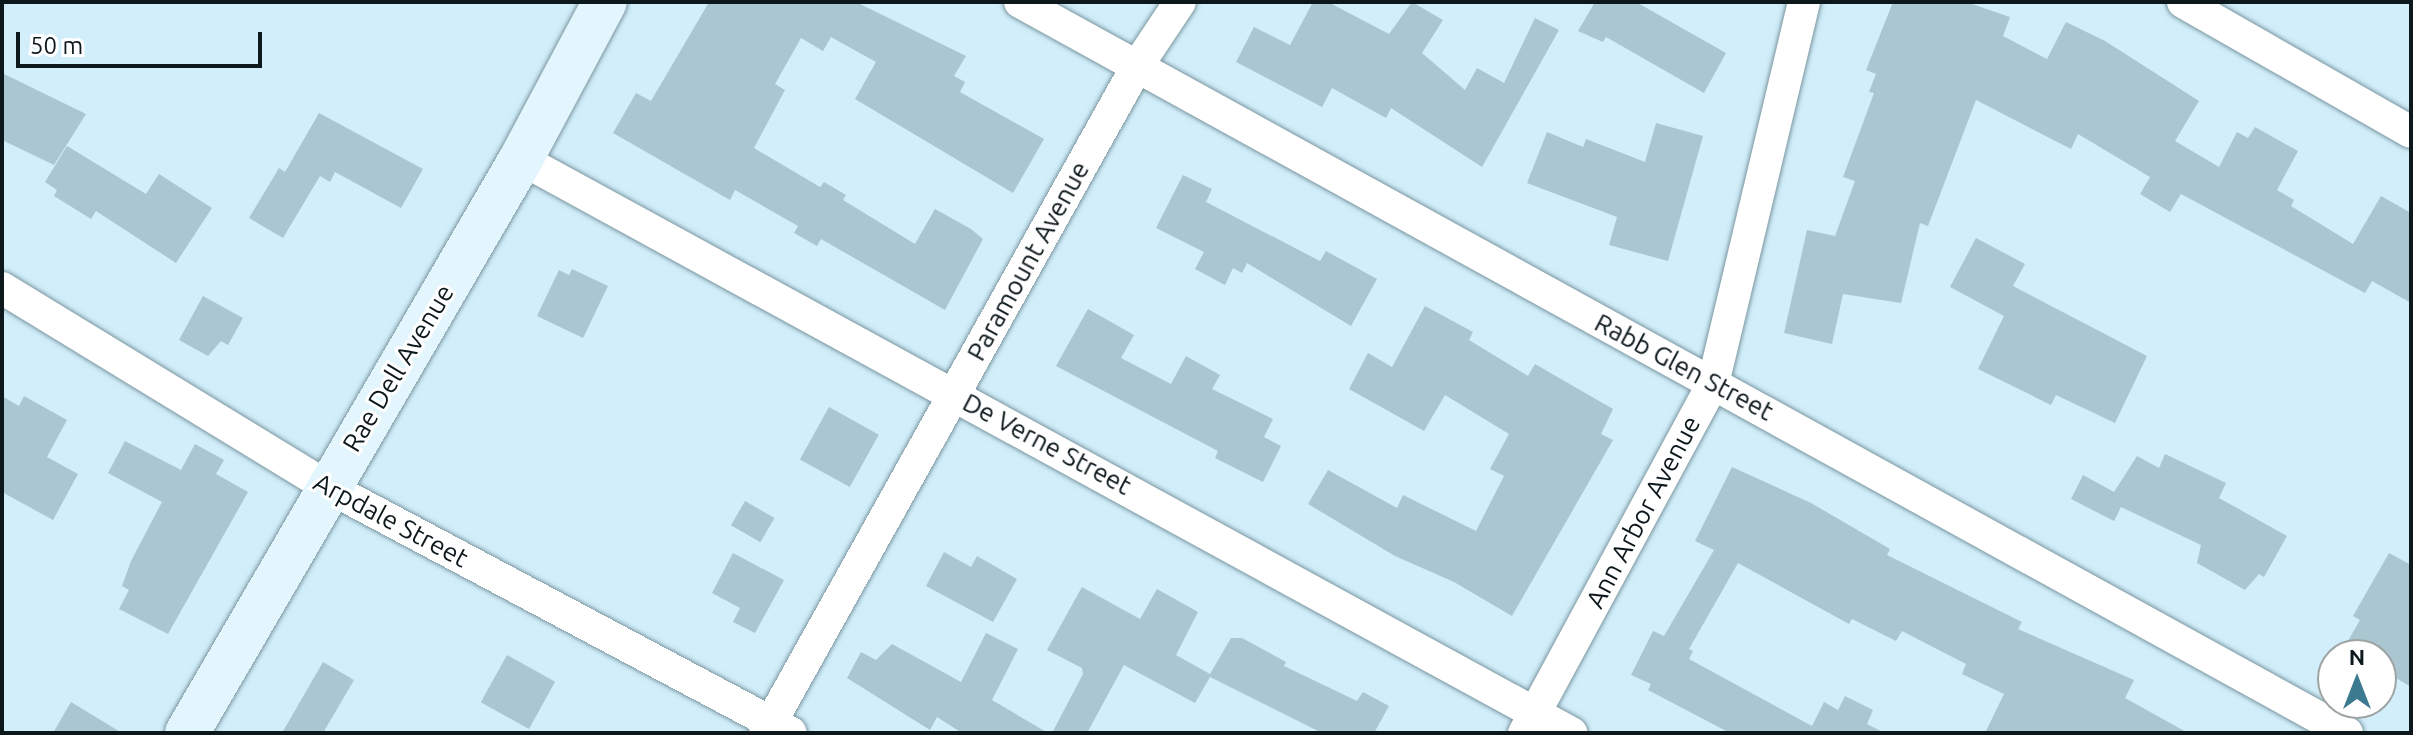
<!DOCTYPE html>
<style>
body{margin:0}
#map{position:relative;width:2413px;height:735px;overflow:hidden;background:#d1eefa;font-family:Ubuntu,sans-serif}
div>[style]{position:absolute}
.building>*{inset:0;background:#aac6d1;transform-origin:0 0}
.roads{filter:drop-shadow(0 0 2px #7b96a0) drop-shadow(0 0 2px #7b96a0)}
.street>*{height:32px;margin:-16px;padding:0 16px;transform-origin:16px;border-radius:16px;background:#fff}
.secondary>*{height:44px;margin:-22px;padding:0 22px;transform-origin:22px;border-radius:22px;background:#e3f6fd}
span{translate:-50% -50%;white-space:nowrap;text-align:center;line-height:1.15;-webkit-text-stroke:6px #fff;paint-order:stroke}
.street-label{font-size:26px;color:#0d181c}
.frame{position:absolute;inset:0;border:4px solid #0d181c;pointer-events:none}
.north{position:absolute;left:2317px;top:639px;width:80px;height:80px;box-sizing:border-box;background:#fff;border:2px solid #9ea3a4;border-radius:50%;rotate:0deg;font-size:22px;font-weight:700;line-height:32px;text-align:center;color:#0d181c}
.north::after{content:'';display:block;margin:auto;width:28px;height:36px;background:#3c7a8f;clip-path:polygon(50% 0,100% 100%,50% 72%,0 100%)}
.scale{position:absolute;left:16px;top:32px;width:246px;height:36px;box-sizing:border-box;border:4px solid #0d181c;border-top:0;padding-left:10px;font-size:24px;line-height:28px;white-space:nowrap;color:#0d181c;-webkit-text-stroke:6px #fff;paint-order:stroke}
</style>
<div id="map">
<div class="building">
<div style="clip-path:polygon(709px 2px,856px 2px,966px 56px,954px 76px,965px 82px,960px 92px,1044px 139px,1013px 193px,855px 99px,876px 62px,831px 37px,823px 51px,801px 38px,775px 84px,785px 90px,754px 148px,820px 187px,824px 182px,846px 195px,843px 200px,915px 244px,935px 209px,971px 229px,983px 239px,945px 310px,821px 239px,817px 246px,794px 233px,798px 226px,735px 190px,730px 200px,613px 133px,636px 93px,651px 101px)"></div>
<div style="clip-path:polygon(1313px 2px,1328px 2px,1389px 34px,1412px 2px,1443px 20px,1422px 53px,1465px 90px,1477px 68px,1504px 83px,1535px 18px,1559px 30px,1482px 167px,1391px 108px,1386px 118px,1332px 88px,1322px 107px,1236px 62px,1254px 27px,1290px 45px)"></div>
<div style="clip-path:polygon(1595px 2px,1636px 2px,1726px 53px,1704px 93px,1606px 37px,1603px 42px,1578px 31px)"></div>
<div style="clip-path:polygon(1893px 2px,1966px 2px,2010px 17px,2003px 36px,2047px 59px,2066px 22px,2105px 41px,2199px 101px,2175px 141px,2219px 167px,2237px 132px,2248px 138px,2255px 127px,2298px 151px,2277px 190px,2294px 200px,2291px 206px,2353px 244px,2381px 196px,2411px 213px,2411px 303px,2372px 281px,2365px 293px,2181px 194px,2170px 212px,2140px 194px,2150px 177px,2078px 134px,2071px 149px,1976px 100px,1928px 226px,1920px 223px,1901px 303px,1843px 294px,1832px 344px,1784px 333px,1807px 230px,1835px 236px,1855px 181px,1843px 177px,1874px 93px,1869px 92px,1876px 74px,1866px 70px)"></div>
<div style="clip-path:polygon(2px 73px,86px 114px,54px 165px,2px 140px)"></div>
<div style="clip-path:polygon(319px 113px,423px 169px,401px 208px,335px 172px,330px 182px,320px 176px,283px 238px,249px 218px,279px 168px,285px 172px)"></div>
<div style="clip-path:polygon(1656px 123px,1703px 136px,1668px 261px,1609px 245px,1617px 217px,1527px 183px,1547px 132px,1583px 147px,1586px 139px,1645px 162px)"></div>
<div style="clip-path:polygon(67px 146px,146px 194px,159px 174px,212px 208px,176px 263px,96px 211px,91px 219px,54px 196px,57px 190px,45px 182px)"></div>
<div style="clip-path:polygon(1183px 175px,1212px 189px,1206px 202px,1320px 261px,1326px 251px,1377px 279px,1351px 326px,1247px 263px,1242px 273px,1233px 268px,1225px 285px,1195px 269px,1204px 252px,1156px 228px)"></div>
<div style="clip-path:polygon(1976px 238px,2025px 264px,2013px 286px,2147px 356px,2115px 423px,2056px 395px,2051px 405px,1978px 369px,2004px 316px,1950px 287px)"></div>
<div style="clip-path:polygon(572px 269px,608px 286px,583px 338px,537px 316px,559px 270px,569px 275px)"></div>
<div style="clip-path:polygon(203px 296px,243px 318px,228px 345px,221px 341px,208px 356px,179px 340px)"></div>
<div style="clip-path:polygon(1425px 306px,1473px 332px,1469px 340px,1528px 376px,1535px 364px,1613px 409px,1601px 434px,1613px 440px,1512px 616px,1454px 582px,1395px 556px,1308px 504px,1328px 470px,1397px 508px,1403px 495px,1476px 531px,1504px 476px,1490px 469px,1509px 434px,1445px 395px,1424px 431px,1349px 389px,1368px 353px,1392px 367px)"></div>
<div style="clip-path:polygon(1088px 309px,1134px 335px,1121px 358px,1171px 384px,1186px 356px,1220px 375px,1212px 389px,1273px 419px,1264px 437px,1281px 446px,1263px 482px,1215px 458px,1218px 451px,1056px 366px)"></div>
<div style="clip-path:polygon(2px 396px,19px 406px,24px 396px,67px 420px,47px 457px,78px 474px,53px 520px,2px 492px)"></div>
<div style="left:829px;top:407px;width:57px;height:60px;rotate:29deg"></div>
<div style="clip-path:polygon(125px 441px,181px 470px,195px 444px,224px 460px,216px 474px,248px 492px,168px 634px,119px 609px,129px 590px,122px 586px,131px 561px,162px 502px,108px 473px)"></div>
<div style="clip-path:polygon(2165px 454px,2226px 483px,2219px 498px,2287px 536px,2264px 577px,2259px 574px,2245px 590px,2197px 563px,2201px 545px,2121px 507px,2114px 521px,2071px 499px,2083px 475px,2114px 492px,2137px 456px,2159px 468px)"></div>
<div style="clip-path:polygon(1732px 467px,1811px 503px,1890px 549px,1887px 555px,2022px 622px,2018px 629px,2134px 680px,2125px 698px,2188px 733px,1985px 733px,2004px 694px,1962px 674px,1966px 664px,1902px 631px,1896px 641px,1852px 619px,1849px 624px,1738px 563px,1689px 649px,1693px 651px,1689px 659px,1812px 726px,1824px 702px,1838px 710px,1845px 696px,1873px 710px,1867px 724px,1885px 733px,1730px 733px,1648px 690px,1651px 684px,1631px 675px,1653px 631px,1664px 636px,1714px 550px,1695px 541px)"></div>
<div style="left:745px;top:501px;width:34px;height:28px;rotate:30deg"></div>
<div style="clip-path:polygon(944px 552px,971px 567px,977px 556px,1017px 579px,993px 622px,926px 586px)"></div>
<div style="clip-path:polygon(733px 553px,784px 580px,755px 633px,733px 622px,740px 608px,712px 593px)"></div>
<div style="clip-path:polygon(2389px 553px,2411px 565px,2411px 687px,2381px 669px,2381px 655px,2340px 655px,2360px 620px,2353px 616px)"></div>
<div style="clip-path:polygon(1082px 587px,1140px 619px,1157px 589px,1198px 612px,1176px 655px,1210px 674px,1231px 638px,1242px 638px,1286px 662px,1284px 666px,1357px 701px,1363px 692px,1389px 706px,1374px 733px,1322px 733px,1210px 677px,1195px 703px,1124px 665px,1087px 733px,1052px 733px,1083px 674px,1082px 668px,1047px 650px)"></div>
<div style="clip-path:polygon(986px 633px,1018px 649px,992px 700px,1048px 733px,962px 733px,937px 717px,930px 730px,847px 678px,861px 652px,876px 660px,892px 644px,961px 682px)"></div>
<div style="left:507px;top:655px;width:55px;height:54px;rotate:29deg"></div>
<div style="clip-path:polygon(323px 662px,354px 680px,323px 733px,282px 733px)"></div>
<div style="clip-path:polygon(71px 702px,122px 733px,53px 733px)"></div>
</div>
<div class="roads">
<div class="street">
<div style="left:1020px;top:2px;width:1515px;rotate:28.85deg"></div>
<div style="left:2183px;top:2px;width:262px;rotate:29.7deg"></div>
<div style="left:521px;top:159px;width:1197px;rotate:28.66deg"></div>
<div style="left:2px;top:288px;width:382px;rotate:31.4deg"></div>
<div style="left:328px;top:487px;width:524px;rotate:27.98deg"></div>
<div style="left:765px;top:733px;width:761px;rotate:-60.84deg"></div>
<div style="left:1136px;top:68px;width:79px;rotate:-56.3deg"></div>
<div style="left:1524px;top:733px;width:397px;rotate:-61.6deg"></div>
<div style="left:1713px;top:384px;width:393px;rotate:-76.6deg"></div>
</div>
<div class="secondary">
<div style="left:187px;top:733px;width:664px;rotate:-59.81deg"></div>
<div style="left:521px;top:159px;width:178px;rotate:-61.9deg"></div>
</div>
</div>
<div class="street-label">
<span style="left:1028px;top:261px;rotate:-61deg">Paramount Avenue</span>
<span style="left:1684px;top:367px;rotate:28deg">Rabb Glen Street</span>
<span style="left:398px;top:368px;rotate:-59deg">Rae Dell Avenue</span>
<span style="left:1047px;top:444px;rotate:28deg">De Verne Street</span>
<span style="left:1643px;top:512px;rotate:-62deg">Ann Arbor Avenue</span>
<span style="left:391px;top:520px;rotate:28deg">Arpdale Street</span>
</div>
<div class="frame"></div>
<div class="north">N</div>
<div class="scale">50 m</div>
</div>
